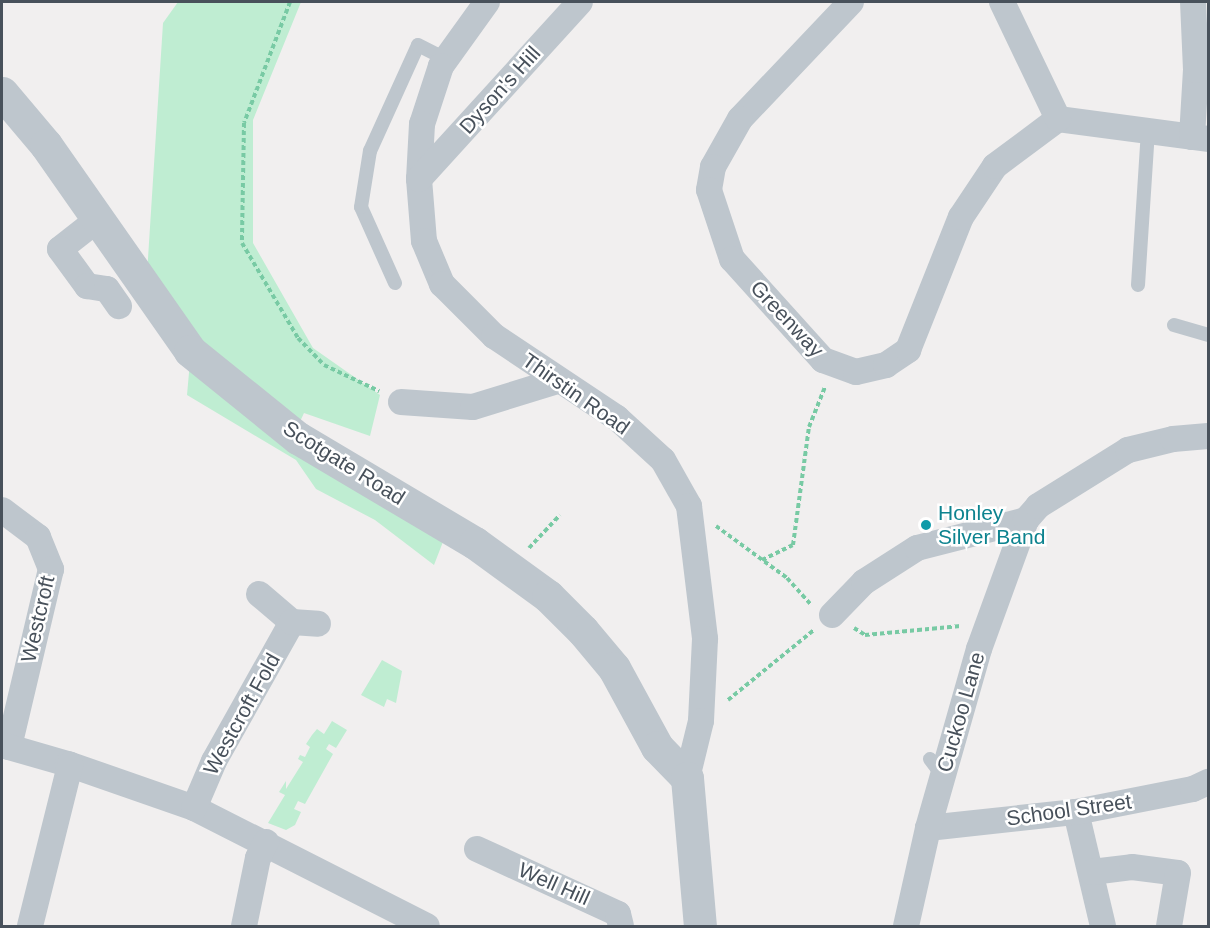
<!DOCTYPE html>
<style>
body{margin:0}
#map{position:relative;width:1210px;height:928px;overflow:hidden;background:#f1efef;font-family:Arial,sans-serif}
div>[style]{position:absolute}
.green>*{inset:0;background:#bfedd2}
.path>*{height:4px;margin-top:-2px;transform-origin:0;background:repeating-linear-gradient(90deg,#78caa4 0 4.5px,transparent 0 7.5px)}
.service>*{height:14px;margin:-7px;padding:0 7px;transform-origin:7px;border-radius:7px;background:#bec6cd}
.minor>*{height:26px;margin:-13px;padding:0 13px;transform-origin:13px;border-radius:13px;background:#bec6cd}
.tertiary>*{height:33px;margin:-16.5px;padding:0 16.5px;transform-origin:16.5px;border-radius:16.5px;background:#bec6cd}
.dots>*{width:16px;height:16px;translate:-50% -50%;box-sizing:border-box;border:3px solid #fff;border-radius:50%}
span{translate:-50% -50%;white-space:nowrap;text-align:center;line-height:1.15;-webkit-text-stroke:5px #fff;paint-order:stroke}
.street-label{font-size:21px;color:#48515b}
.culture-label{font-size:21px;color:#0d838f}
.left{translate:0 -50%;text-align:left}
.frame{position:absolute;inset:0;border:3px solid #48515b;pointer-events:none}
</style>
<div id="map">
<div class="green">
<div style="clip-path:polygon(178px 2px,301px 2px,253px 120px,253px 243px,313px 348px,380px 395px,370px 436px,304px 413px,291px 441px,446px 534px,434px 565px,375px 520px,316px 489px,296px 460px,187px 395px,192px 339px,147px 274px,163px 23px)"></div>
<div style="clip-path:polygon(382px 660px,402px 671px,396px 703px,387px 699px,384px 707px,361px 695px)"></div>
<div style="clip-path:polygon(332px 721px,347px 730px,336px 748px,329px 744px,326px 749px,333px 754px,305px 804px,298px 801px,294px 809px,301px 812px,295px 825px,286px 830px,268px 823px,285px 795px,279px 792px,286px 781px,286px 789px,303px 762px,298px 759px,300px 755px,305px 757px,310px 747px,306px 744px,312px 735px,317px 729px,324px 734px)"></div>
</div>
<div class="path">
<div style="left:290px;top:2px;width:129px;rotate:110.8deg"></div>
<div style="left:244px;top:123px;width:120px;rotate:91deg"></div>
<div style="left:242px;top:243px;width:110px;rotate:59.5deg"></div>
<div style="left:298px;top:338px;width:37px;rotate:46deg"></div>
<div style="left:324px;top:365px;width:61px;rotate:25.3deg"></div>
<div style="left:716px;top:526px;width:88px;rotate:36.2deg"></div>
<div style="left:787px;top:578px;width:36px;rotate:48deg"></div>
<div style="left:529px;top:548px;width:45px;rotate:-46.8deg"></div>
<div style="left:762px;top:560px;width:34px;rotate:-26deg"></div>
<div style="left:793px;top:545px;width:119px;rotate:-82.3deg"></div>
<div style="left:809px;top:427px;width:43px;rotate:-68.2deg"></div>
<div style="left:854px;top:628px;width:13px;rotate:32deg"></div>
<div style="left:865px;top:635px;width:96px;rotate:-5.4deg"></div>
<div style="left:728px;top:700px;width:112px;rotate:-39.2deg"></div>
</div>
<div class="service">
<div style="left:395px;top:283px;width:83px;rotate:-114.1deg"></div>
<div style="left:361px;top:207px;width:57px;rotate:-80.9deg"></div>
<div style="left:370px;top:151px;width:116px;rotate:-65.6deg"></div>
<div style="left:418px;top:45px;width:31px;rotate:27deg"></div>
<div style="left:1138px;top:285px;width:154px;rotate:-86.3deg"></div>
<div style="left:1174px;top:325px;width:35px;rotate:16deg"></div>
<div style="left:930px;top:759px;width:21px;rotate:53deg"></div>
</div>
<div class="minor">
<div style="left:487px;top:2px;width:79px;rotate:125.7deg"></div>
<div style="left:441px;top:66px;width:61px;rotate:108.1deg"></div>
<div style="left:422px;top:124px;width:55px;rotate:93.1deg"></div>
<div style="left:419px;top:179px;width:62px;rotate:85.4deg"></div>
<div style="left:424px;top:241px;width:47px;rotate:67.3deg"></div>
<div style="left:442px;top:284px;width:74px;rotate:45deg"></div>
<div style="left:494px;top:336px;width:148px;rotate:33.7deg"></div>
<div style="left:617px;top:418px;width:62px;rotate:42.4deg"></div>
<div style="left:663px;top:460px;width:53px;rotate:60.5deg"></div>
<div style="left:689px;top:506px;width:134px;rotate:83.1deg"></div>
<div style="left:705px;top:639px;width:82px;rotate:92.8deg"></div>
<div style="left:701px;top:721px;width:59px;rotate:103.8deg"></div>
<div style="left:851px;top:2px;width:161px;rotate:133.5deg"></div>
<div style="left:740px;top:119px;width:55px;rotate:119.4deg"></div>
<div style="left:713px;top:167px;width:23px;rotate:100deg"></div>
<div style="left:709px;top:190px;width:73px;rotate:71.6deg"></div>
<div style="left:732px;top:259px;width:136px;rotate:48deg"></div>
<div style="left:823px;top:360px;width:35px;rotate:20deg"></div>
<div style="left:856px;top:372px;width:31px;rotate:-13deg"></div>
<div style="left:886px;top:365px;width:27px;rotate:-34deg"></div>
<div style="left:908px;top:350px;width:143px;rotate:-68.3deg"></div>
<div style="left:961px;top:217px;width:61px;rotate:-56.3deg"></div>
<div style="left:995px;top:166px;width:79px;rotate:-36.7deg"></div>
<div style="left:1058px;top:119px;width:151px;rotate:7.6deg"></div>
<div style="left:1002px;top:2px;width:130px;rotate:64.4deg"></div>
<div style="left:1192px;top:137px;width:67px;rotate:-86.6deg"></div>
<div style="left:1196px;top:70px;width:68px;rotate:-92.5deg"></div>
<div style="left:419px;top:179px;width:239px;rotate:-47.7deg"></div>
<div style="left:97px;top:220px;width:47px;rotate:141.9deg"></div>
<div style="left:60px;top:249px;width:46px;rotate:53.9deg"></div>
<div style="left:87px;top:286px;width:20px;rotate:9deg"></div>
<div style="left:107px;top:289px;width:21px;rotate:55deg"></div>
<div style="left:401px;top:402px;width:72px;rotate:4deg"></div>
<div style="left:473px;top:407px;width:88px;rotate:-17.2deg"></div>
<div style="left:2px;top:510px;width:45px;rotate:36.9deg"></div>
<div style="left:38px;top:537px;width:35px;rotate:68deg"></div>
<div style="left:51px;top:569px;width:183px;rotate:103.3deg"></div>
<div style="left:259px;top:594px;width:43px;rotate:40.3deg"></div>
<div style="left:832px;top:615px;width:46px;rotate:-45.9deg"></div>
<div style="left:864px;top:582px;width:63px;rotate:-32.7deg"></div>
<div style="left:917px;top:548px;width:113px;rotate:-14.4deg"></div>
<div style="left:2px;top:745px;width:69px;rotate:16.1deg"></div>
<div style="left:68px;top:764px;width:133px;rotate:19.2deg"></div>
<div style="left:194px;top:808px;width:261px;rotate:26.9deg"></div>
<div style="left:194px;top:808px;width:51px;rotate:-66.9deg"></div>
<div style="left:214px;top:761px;width:159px;rotate:-60.7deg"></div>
<div style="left:292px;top:622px;width:26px;rotate:4deg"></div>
<div style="left:1076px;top:812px;width:117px;rotate:76.7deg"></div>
<div style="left:928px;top:828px;width:149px;rotate:-6.2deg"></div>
<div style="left:1076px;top:812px;width:119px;rotate:-11.1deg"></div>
<div style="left:1193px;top:789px;width:17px;rotate:-25deg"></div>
<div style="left:477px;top:849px;width:155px;rotate:24.7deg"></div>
<div style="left:618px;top:914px;width:12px;rotate:76deg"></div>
<div style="left:1092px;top:872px;width:40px;rotate:-7.1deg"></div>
<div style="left:1132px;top:867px;width:46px;rotate:7.4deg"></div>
<div style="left:1178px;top:873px;width:54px;rotate:99.6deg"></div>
<div style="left:30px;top:926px;width:166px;rotate:-76deg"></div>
<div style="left:244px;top:926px;width:69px;rotate:-78.4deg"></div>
<div style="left:258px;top:858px;width:18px;rotate:-63deg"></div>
<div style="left:906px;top:926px;width:100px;rotate:-77.3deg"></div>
<div style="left:928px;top:828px;width:186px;rotate:-74.1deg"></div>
<div style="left:979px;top:649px;width:137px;rotate:-70deg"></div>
<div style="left:1026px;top:520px;width:18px;rotate:-49deg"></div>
<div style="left:1038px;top:506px;width:106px;rotate:-31.9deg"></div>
<div style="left:1128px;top:450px;width:46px;rotate:-13.7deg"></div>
<div style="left:1173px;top:439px;width:35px;rotate:-5deg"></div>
</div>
<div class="tertiary">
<div style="left:2px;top:93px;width:68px;rotate:49.8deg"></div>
<div style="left:46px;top:145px;width:251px;rotate:55deg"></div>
<div style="left:190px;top:351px;width:139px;rotate:38.9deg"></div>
<div style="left:298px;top:438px;width:206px;rotate:30.7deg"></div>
<div style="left:475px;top:543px;width:90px;rotate:36deg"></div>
<div style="left:548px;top:596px;width:49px;rotate:45deg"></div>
<div style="left:583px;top:631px;width:48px;rotate:50deg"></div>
<div style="left:614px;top:668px;width:90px;rotate:61.4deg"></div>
<div style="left:657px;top:747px;width:43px;rotate:45.9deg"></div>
<div style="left:687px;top:778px;width:149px;rotate:85deg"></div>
</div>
<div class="dots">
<div style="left:926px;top:525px;background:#0f9aa8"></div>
</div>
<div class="street-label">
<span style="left:500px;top:90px;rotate:-48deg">Dyson's Hill</span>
<span style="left:787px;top:319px;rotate:47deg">Greenway</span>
<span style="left:576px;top:394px;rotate:35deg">Thirstin Road</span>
<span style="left:344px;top:463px;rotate:32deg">Scotgate Road</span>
<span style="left:38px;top:619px;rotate:-77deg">Westcroft</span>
<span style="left:961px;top:712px;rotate:-74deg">Cuckoo Lane</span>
<span style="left:242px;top:714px;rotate:-61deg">Westcroft Fold</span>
<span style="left:1069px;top:810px;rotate:-8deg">School Street</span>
<span style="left:554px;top:884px;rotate:24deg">Well Hill</span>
</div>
<div class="culture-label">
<span class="left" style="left:938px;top:525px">Honley<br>Silver Band</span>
</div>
<div class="frame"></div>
</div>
